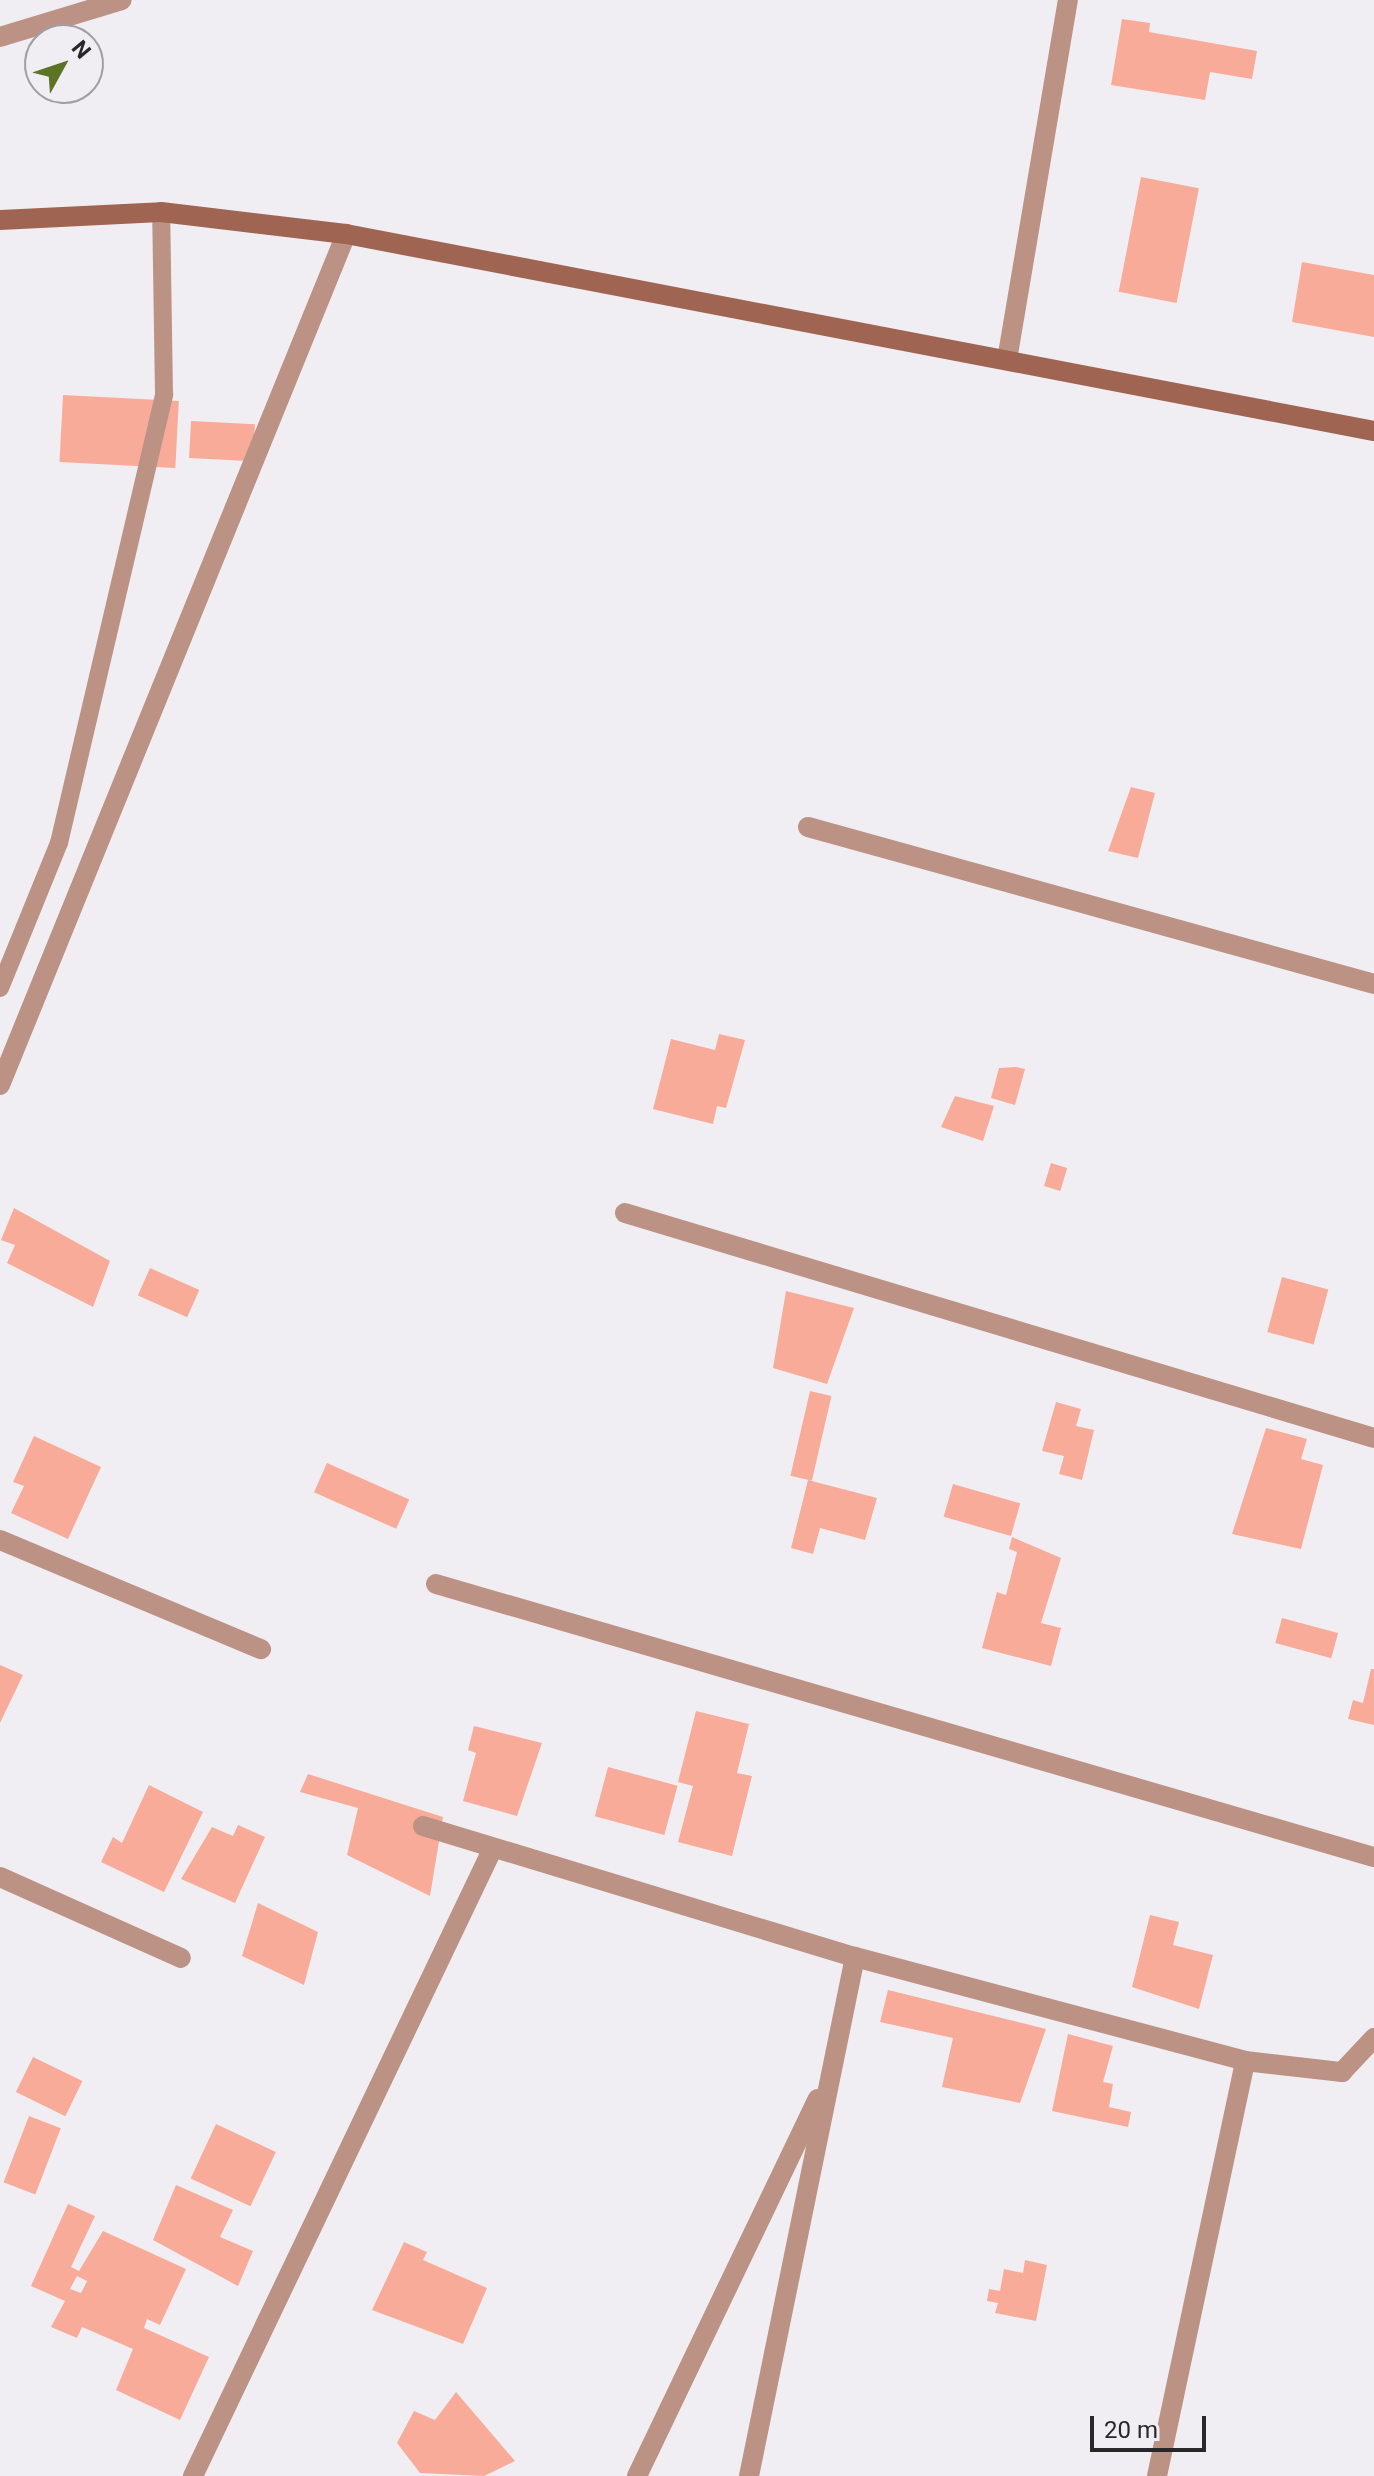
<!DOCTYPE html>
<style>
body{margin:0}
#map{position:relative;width:1374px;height:2476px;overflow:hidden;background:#f0eef3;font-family:Roboto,sans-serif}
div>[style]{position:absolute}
.building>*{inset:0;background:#f9ab99;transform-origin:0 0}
.service>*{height:18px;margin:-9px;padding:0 9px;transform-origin:9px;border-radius:9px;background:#bc9285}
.minor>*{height:20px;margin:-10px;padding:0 10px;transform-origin:10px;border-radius:10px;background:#bc9285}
.tertiary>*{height:20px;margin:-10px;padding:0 10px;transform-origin:10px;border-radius:10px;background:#bc9285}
.secondary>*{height:20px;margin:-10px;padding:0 10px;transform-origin:10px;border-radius:10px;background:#a06552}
span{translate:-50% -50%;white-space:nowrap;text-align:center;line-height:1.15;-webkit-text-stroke:6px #f0eef3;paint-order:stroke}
.north{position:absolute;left:24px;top:24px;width:80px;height:80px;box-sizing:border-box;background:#f0eef3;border:2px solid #a09ea2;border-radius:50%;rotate:50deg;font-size:22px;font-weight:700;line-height:32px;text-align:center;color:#282729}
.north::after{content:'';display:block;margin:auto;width:28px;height:36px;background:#5d7425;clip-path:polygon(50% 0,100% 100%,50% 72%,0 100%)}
.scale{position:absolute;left:1090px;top:2416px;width:116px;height:36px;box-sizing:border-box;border:4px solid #282729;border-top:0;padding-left:10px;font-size:24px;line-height:28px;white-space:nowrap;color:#282729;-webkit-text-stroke:6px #f0eef3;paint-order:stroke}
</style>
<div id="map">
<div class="building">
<div style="clip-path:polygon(1122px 19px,1150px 23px,1149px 32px,1257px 51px,1252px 79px,1210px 72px,1205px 100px,1111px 85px)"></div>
<div style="left:1141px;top:177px;width:59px;height:117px;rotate:11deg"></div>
<div style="clip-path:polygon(1302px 262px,1374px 275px,1374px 337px,1292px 322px)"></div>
<div style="left:63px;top:395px;width:116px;height:67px;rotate:3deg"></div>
<div style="left:191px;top:421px;width:64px;height:37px;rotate:3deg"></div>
<div style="clip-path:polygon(1131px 787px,1155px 793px,1138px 858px,1108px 851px)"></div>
<div style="clip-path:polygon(719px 1034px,745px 1040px,726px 1108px,717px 1106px,713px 1124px,653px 1109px,671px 1039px,715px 1050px)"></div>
<div style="clip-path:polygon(1016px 1067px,1025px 1069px,1015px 1105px,991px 1098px,999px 1068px)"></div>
<div style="clip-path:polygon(955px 1096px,994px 1106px,983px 1141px,941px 1127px)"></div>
<div style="left:1051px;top:1163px;width:17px;height:24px;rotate:17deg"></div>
<div style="clip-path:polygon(14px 1208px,110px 1261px,93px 1307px,7px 1263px,15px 1245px,1px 1240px)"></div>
<div style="left:150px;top:1268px;width:54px;height:30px;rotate:24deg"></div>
<div style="left:1282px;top:1277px;width:48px;height:57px;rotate:15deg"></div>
<div style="clip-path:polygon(786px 1291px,854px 1308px,827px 1384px,773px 1368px)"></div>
<div style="left:810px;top:1391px;width:22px;height:87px;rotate:13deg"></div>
<div style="clip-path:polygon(1056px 1402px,1081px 1409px,1076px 1426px,1094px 1430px,1082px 1480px,1059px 1474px,1064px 1456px,1042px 1451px)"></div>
<div style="clip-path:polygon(1266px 1428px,1307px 1439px,1301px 1459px,1323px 1465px,1301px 1549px,1232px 1534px)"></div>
<div style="clip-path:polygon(34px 1436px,101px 1467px,68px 1539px,11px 1513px,24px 1486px,13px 1482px)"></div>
<div style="left:327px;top:1463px;width:90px;height:32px;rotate:24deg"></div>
<div style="clip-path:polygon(808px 1480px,877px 1498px,865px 1540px,820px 1528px,813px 1554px,791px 1548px)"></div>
<div style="left:953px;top:1484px;width:70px;height:34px;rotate:16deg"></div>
<div style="clip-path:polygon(1012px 1537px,1061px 1558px,1041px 1623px,1061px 1628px,1051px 1666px,982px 1648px,997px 1592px,1006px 1595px,1017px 1552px,1009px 1549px)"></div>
<div style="left:1282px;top:1618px;width:58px;height:26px;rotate:15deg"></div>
<div style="clip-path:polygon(0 1665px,23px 1675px,0 1723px)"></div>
<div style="clip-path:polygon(1371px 1669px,1374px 1669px,1374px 1725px,1348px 1719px,1353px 1700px,1363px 1703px)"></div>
<div style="clip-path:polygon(696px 1711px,749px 1724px,737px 1773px,752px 1776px,732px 1856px,678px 1842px,693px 1786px,678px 1782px)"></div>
<div style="clip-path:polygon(474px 1726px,542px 1743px,517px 1816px,463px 1801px,476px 1753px,468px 1750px)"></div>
<div style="left:608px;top:1767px;width:72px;height:51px;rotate:15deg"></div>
<div style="clip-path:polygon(308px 1774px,443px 1817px,430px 1896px,347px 1855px,358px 1808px,300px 1792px)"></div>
<div style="clip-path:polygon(149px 1785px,203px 1812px,164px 1892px,101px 1862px,113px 1837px,122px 1843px)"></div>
<div style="clip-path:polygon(238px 1825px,265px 1837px,235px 1903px,181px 1879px,212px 1827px,233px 1836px)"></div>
<div style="clip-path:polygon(258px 1903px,318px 1932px,304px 1985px,242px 1956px)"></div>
<div style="clip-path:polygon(1150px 1915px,1179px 1922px,1173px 1945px,1213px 1955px,1199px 2009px,1132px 1987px)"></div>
<div style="clip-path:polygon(888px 1990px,1046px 2029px,1020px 2103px,942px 2087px,953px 2038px,880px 2022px)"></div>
<div style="clip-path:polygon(1068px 2034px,1113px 2046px,1103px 2082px,1113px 2084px,1109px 2107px,1131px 2112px,1128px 2127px,1052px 2111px)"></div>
<div style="left:33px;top:2057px;width:55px;height:39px;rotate:26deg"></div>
<div style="left:29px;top:2116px;width:34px;height:71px;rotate:21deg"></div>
<div style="left:216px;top:2124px;width:66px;height:60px;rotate:25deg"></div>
<div style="clip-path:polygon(176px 2185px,233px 2210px,220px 2237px,253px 2251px,238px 2286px,153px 2240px)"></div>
<div style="clip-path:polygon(evenodd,68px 2204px,95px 2216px,71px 2267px,79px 2271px,103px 2231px,186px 2269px,160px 2325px,147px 2319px,144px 2328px,209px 2357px,180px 2420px,116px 2390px,133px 2349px,82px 2327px,77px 2338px,51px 2327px,65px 2301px,31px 2286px,68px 2204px,77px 2276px,87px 2281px,81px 2293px,70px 2289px,77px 2276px)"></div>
<div style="clip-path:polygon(404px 2242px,427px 2252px,423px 2260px,487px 2288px,463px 2344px,372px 2310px)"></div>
<div style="clip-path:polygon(1025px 2260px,1047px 2265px,1036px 2321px,995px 2313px,998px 2303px,987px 2301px,989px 2289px,1000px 2291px,1004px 2269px,1023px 2273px)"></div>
<div style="clip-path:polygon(456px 2392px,515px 2461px,484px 2476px,420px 2473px,397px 2443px,414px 2411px,435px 2420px)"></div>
</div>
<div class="service">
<div style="left:0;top:988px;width:157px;rotate:-67.9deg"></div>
<div style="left:59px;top:843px;width:461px;rotate:-76.8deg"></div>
<div style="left:164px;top:394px;width:182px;rotate:-90.9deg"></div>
</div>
<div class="minor">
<div style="left:1007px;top:360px;width:365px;rotate:-80.4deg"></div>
<div style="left:808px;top:827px;width:587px;rotate:15.5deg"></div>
<div style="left:0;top:1085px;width:919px;rotate:-67.87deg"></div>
<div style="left:625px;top:1213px;width:782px;rotate:16.72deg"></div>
<div style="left:0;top:1540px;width:283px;rotate:22.7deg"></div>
<div style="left:436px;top:1584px;width:977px;rotate:16.23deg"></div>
<div style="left:423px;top:1826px;width:451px;rotate:16.9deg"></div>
<div style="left:855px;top:1957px;width:404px;rotate:14.9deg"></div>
<div style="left:1245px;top:2061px;width:98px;rotate:6.5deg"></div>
<div style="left:1342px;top:2072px;width:47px;rotate:-46.7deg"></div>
<div style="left:0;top:1877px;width:198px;rotate:24.1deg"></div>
<div style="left:193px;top:2476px;width:696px;rotate:-64.47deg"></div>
<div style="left:637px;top:2476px;width:418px;rotate:-64.4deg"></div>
<div style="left:749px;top:2476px;width:530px;rotate:-78.46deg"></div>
<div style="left:1157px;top:2476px;width:424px;rotate:-78deg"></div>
</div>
<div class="tertiary">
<div style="left:0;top:37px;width:127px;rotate:-16.9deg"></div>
</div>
<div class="secondary">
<div style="left:0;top:220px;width:161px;rotate:-2.8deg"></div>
<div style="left:161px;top:212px;width:186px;rotate:6.8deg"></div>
<div style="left:346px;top:234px;width:1047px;rotate:10.85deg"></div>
</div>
<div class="north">N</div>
<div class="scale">20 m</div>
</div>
